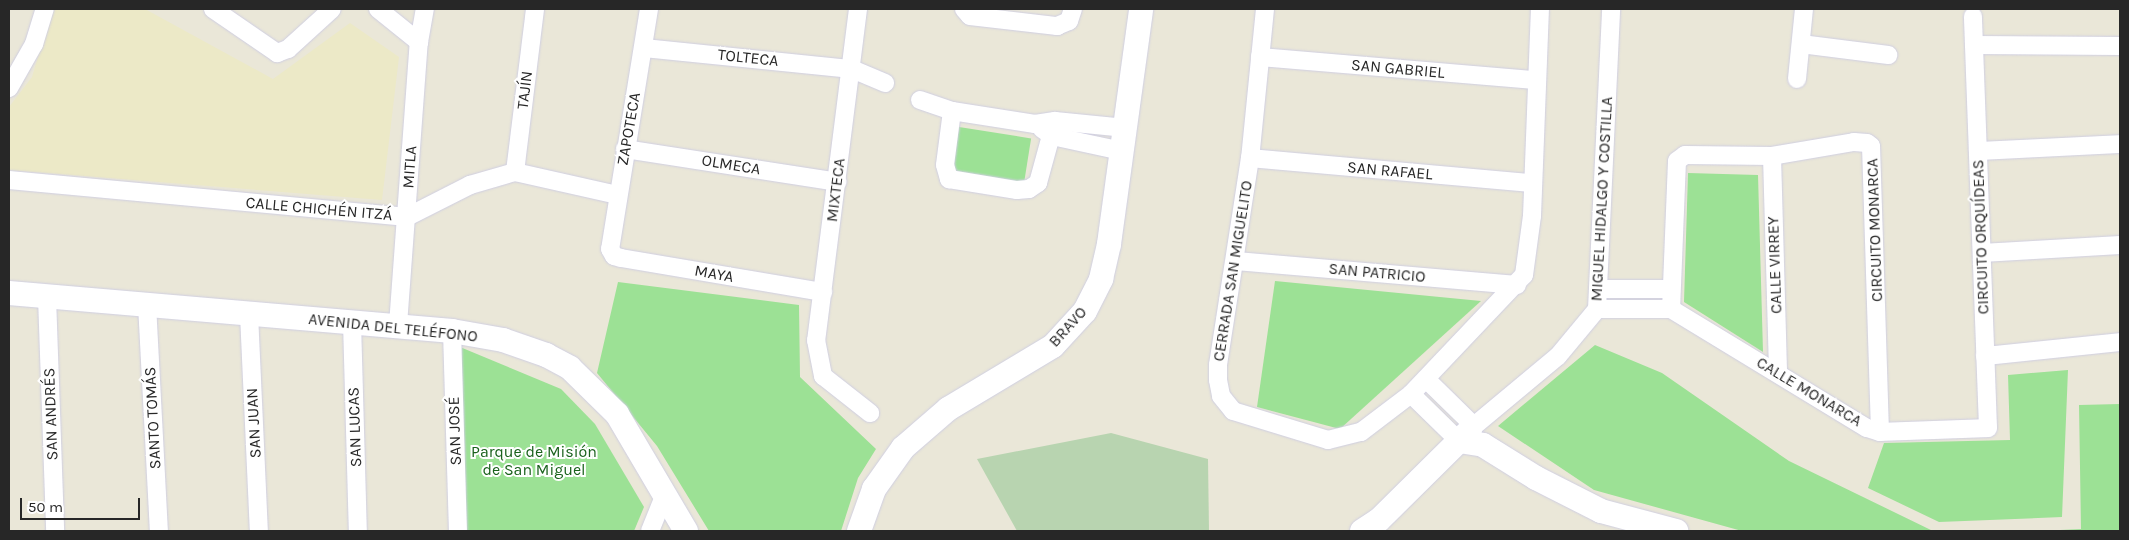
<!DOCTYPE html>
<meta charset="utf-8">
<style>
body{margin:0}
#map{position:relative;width:2129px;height:540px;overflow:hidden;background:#eae7d8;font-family:Karla,sans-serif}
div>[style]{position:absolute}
.education>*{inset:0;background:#ece9c7}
.green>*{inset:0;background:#9ce195;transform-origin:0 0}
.cemetery>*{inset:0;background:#b8d4b0}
.roads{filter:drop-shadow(0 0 1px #cfcee1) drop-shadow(0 0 1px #cfcee1)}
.street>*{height:18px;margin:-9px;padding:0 9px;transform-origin:9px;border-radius:9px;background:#fff}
.secondary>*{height:24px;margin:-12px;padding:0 12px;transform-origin:12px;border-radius:12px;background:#fff}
span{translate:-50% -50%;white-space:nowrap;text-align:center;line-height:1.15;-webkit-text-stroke:4px #fff;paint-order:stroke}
.street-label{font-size:16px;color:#272727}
.park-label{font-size:16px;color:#1a621c}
.frame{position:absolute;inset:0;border:10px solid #272727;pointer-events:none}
.scale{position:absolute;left:20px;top:498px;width:120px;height:22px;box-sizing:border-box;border:2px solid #272727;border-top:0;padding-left:6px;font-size:15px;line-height:18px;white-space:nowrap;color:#272727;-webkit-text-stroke:4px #fff;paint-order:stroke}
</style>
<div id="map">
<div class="education">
<div style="clip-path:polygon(52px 9px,145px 9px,273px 79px,350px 23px,399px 57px,382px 200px,9px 170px,9px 107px,32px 77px)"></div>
</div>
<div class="green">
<div style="left:959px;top:127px;width:73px;height:46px;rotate:9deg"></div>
<div style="clip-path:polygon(1688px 173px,1758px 175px,1763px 352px,1684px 302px)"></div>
<div style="clip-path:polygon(1275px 281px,1481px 301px,1340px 429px,1257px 407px)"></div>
<div style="clip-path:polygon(618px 282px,799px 305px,800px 377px,876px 449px,858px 478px,841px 531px,709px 531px,657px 446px,597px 373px)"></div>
<div style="clip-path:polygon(1595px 345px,1662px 373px,1789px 461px,1933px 531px,1742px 531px,1594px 490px,1498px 426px)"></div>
<div style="clip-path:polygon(460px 347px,561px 389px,595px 424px,644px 507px,634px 531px,466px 531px)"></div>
<div style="clip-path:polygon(2068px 370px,2062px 517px,1939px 522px,1868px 488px,1884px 443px,2010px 440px,2008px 375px)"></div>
<div style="clip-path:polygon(2120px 404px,2120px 531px,2039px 531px,2081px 529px,2079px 405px)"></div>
</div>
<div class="cemetery">
<div style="clip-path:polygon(1111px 433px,1208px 459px,1209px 531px,1017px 531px,977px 459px)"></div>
</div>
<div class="roads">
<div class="street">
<div style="left:213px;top:9px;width:78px;rotate:34.5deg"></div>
<div style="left:277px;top:53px;width:12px;rotate:-20deg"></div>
<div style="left:288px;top:49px;width:59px;rotate:-42.3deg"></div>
<div style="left:378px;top:9px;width:53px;rotate:38.8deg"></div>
<div style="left:649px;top:9px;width:243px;rotate:99.2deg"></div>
<div style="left:610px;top:249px;width:8px;rotate:60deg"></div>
<div style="left:614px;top:256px;width:7px;rotate:16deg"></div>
<div style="left:621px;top:258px;width:205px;rotate:9.6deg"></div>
<div style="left:858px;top:9px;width:334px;rotate:97.2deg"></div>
<div style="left:816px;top:340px;width:37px;rotate:79deg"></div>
<div style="left:823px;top:376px;width:60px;rotate:38.2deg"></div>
<div style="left:964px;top:9px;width:9px;rotate:49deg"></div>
<div style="left:970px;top:16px;width:88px;rotate:6.6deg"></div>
<div style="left:1057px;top:26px;width:13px;rotate:-23deg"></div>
<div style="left:1069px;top:21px;width:13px;rotate:-72deg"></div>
<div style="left:1265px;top:9px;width:150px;rotate:95.7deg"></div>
<div style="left:1250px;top:158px;width:209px;rotate:98.8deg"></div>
<div style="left:1218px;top:365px;width:15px;rotate:90deg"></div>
<div style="left:1218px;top:380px;width:16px;rotate:79deg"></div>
<div style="left:1221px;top:396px;width:19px;rotate:51deg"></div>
<div style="left:1233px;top:411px;width:99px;rotate:17deg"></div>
<div style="left:1328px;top:440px;width:34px;rotate:-14deg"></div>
<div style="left:1361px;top:432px;width:63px;rotate:-37.2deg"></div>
<div style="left:1411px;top:394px;width:164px;rotate:-46.5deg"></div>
<div style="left:1524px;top:275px;width:60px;rotate:-82.3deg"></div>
<div style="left:1532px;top:216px;width:207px;rotate:-87.8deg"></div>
<div style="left:1801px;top:44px;width:88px;rotate:7.2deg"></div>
<div style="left:1974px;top:45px;width:146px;rotate:0.4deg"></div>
<div style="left:644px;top:48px;width:209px;rotate:5.8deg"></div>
<div style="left:852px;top:69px;width:36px;rotate:23deg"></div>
<div style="left:1260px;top:57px;width:276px;rotate:4.8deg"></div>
<div style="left:1797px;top:79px;width:70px;rotate:-84.3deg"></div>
<div style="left:9px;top:88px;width:51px;rotate:-60.4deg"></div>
<div style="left:34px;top:44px;width:37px;rotate:-73deg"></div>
<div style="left:920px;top:100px;width:34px;rotate:19deg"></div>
<div style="left:952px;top:111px;width:84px;rotate:8.9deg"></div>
<div style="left:1035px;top:124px;width:20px;rotate:-9deg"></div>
<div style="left:1055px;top:121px;width:71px;rotate:5.6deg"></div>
<div style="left:952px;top:111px;width:54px;rotate:97.4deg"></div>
<div style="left:945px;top:165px;width:15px;rotate:74deg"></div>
<div style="left:949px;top:179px;width:69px;rotate:9.2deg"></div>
<div style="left:1017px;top:190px;width:12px;rotate:-5deg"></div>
<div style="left:1029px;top:189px;width:11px;rotate:-34deg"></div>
<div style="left:1038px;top:183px;width:64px;rotate:-74.7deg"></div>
<div style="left:1042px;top:129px;width:12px;rotate:35deg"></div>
<div style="left:1052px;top:136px;width:72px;rotate:12.1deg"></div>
<div style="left:625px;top:149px;width:215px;rotate:8.8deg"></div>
<div style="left:1978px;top:151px;width:142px;rotate:-2.8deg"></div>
<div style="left:1772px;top:156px;width:217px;rotate:88.4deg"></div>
<div style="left:1250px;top:158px;width:282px;rotate:5.1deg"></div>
<div style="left:515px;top:172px;width:164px;rotate:-83deg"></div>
<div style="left:9px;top:180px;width:400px;rotate:5.3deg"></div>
<div style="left:407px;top:217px;width:71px;rotate:-26.9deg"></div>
<div style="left:470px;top:185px;width:47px;rotate:-16.1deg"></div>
<div style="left:515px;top:172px;width:105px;rotate:12.7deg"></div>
<div style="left:1982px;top:253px;width:138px;rotate:-3.3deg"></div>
<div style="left:1236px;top:261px;width:282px;rotate:4.9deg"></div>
<div style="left:1599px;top:289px;width:72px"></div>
<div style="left:47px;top:297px;width:234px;rotate:88deg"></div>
<div style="left:147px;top:304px;width:227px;rotate:87deg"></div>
<div style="left:1597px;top:309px;width:74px"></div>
<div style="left:249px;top:314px;width:217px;rotate:87.4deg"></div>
<div style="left:352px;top:322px;width:209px;rotate:88.4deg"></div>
<div style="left:398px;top:325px;width:284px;rotate:-85.8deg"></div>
<div style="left:419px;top:42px;width:34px;rotate:-80deg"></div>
<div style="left:452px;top:331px;width:200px;rotate:88.3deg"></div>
<div style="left:1985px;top:356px;width:136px;rotate:-5.9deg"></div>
<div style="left:1426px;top:379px;width:67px;rotate:44.4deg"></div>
<div style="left:1474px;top:426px;width:109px;rotate:-39.8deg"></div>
<div style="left:1558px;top:356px;width:61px;rotate:-50.3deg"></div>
<div style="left:1597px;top:309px;width:300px;rotate:-87.3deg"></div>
<div style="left:1411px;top:394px;width:67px;rotate:44.4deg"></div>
<div style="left:1880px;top:432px;width:286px;rotate:-91.8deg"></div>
<div style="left:1871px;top:146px;width:5px;rotate:-143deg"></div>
<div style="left:1867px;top:143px;width:13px;rotate:-176deg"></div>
<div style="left:1854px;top:142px;width:83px;rotate:170.3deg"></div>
<div style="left:1772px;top:156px;width:87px;rotate:-179.3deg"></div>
<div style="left:1685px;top:155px;width:10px;rotate:143deg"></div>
<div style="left:1677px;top:161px;width:148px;rotate:92.3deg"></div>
<div style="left:1671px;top:309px;width:229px;rotate:31.3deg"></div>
<div style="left:1867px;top:428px;width:14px;rotate:17deg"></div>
<div style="left:1880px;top:432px;width:108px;rotate:-2.1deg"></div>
<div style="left:1988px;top:428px;width:412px;rotate:-92.1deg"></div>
<div style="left:650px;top:531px;width:40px;rotate:-68deg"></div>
</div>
<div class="secondary">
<div style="left:9px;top:293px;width:445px;rotate:4.9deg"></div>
<div style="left:452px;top:331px;width:52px;rotate:10deg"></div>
<div style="left:503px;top:340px;width:46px;rotate:19.2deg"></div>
<div style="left:546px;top:355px;width:27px;rotate:28deg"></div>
<div style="left:570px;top:368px;width:66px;rotate:44.4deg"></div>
<div style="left:617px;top:414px;width:136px;rotate:59.5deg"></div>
<div style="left:1459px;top:441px;width:24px;rotate:9deg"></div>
<div style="left:1483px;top:445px;width:62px;rotate:31.9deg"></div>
<div style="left:1536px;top:478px;width:73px;rotate:26.9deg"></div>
<div style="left:1601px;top:511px;width:78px;rotate:14.9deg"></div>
<div style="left:859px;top:531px;width:45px;rotate:-70.3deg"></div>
<div style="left:874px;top:489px;width:50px;rotate:-54.7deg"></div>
<div style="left:903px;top:448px;width:60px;rotate:-40.9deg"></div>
<div style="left:948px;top:409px;width:122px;rotate:-31deg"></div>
<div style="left:1053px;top:346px;width:47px;rotate:-47.6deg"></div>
<div style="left:1085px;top:311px;width:36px;rotate:-63deg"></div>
<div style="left:1101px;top:279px;width:36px;rotate:-77deg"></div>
<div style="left:1109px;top:244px;width:237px;rotate:-82.2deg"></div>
<div style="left:1362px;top:531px;width:20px;rotate:-33deg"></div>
<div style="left:1379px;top:520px;width:128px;rotate:-44.7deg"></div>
</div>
</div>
<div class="street-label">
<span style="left:748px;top:58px;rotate:6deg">TOLTECA</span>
<span style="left:1398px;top:69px;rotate:5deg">SAN GABRIEL</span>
<span style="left:525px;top:90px;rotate:-83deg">TAJÍN</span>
<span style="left:629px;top:129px;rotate:-80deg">ZAPOTECA</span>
<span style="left:731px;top:165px;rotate:9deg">OLMECA</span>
<span style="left:410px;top:167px;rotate:-86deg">MITLA</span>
<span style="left:1390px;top:171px;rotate:5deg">SAN RAFAEL</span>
<span style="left:836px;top:190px;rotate:-83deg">MIXTECA</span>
<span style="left:1602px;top:199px;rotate:-87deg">MIGUEL HIDALGO Y COSTILLA</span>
<span style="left:319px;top:209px;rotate:5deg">CALLE CHICHÉN ITZÁ</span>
<span style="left:1875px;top:230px;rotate:-92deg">CIRCUITO MONARCA</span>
<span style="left:1981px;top:237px;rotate:-92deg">CIRCUITO ORQUÍDEAS</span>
<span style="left:1775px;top:265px;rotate:-92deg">CALLE VIRREY</span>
<span style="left:1233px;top:271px;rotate:-81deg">CERRADA SAN MIGUELITO</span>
<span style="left:1377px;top:273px;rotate:5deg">SAN PATRICIO</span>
<span style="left:714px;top:274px;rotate:10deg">MAYA</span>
<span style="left:1068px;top:327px;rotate:-48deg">BRAVO</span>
<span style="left:393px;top:328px;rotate:6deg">AVENIDA DEL TELÉFONO</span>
<span style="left:1809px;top:392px;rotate:31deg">CALLE MONARCA</span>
<span style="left:51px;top:414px;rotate:-92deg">SAN ANDRÉS</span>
<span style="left:153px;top:418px;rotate:-93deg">SANTO TOMÁS</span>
<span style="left:254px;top:423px;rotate:-93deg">SAN JUAN</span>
<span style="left:355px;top:427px;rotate:-92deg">SAN LUCAS</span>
<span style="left:455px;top:431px;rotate:-92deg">SAN JOSÉ</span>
</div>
<div class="park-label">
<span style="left:534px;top:461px">Parque de Misión<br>de San Miguel</span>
</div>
<div class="frame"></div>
<div class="scale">50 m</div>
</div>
